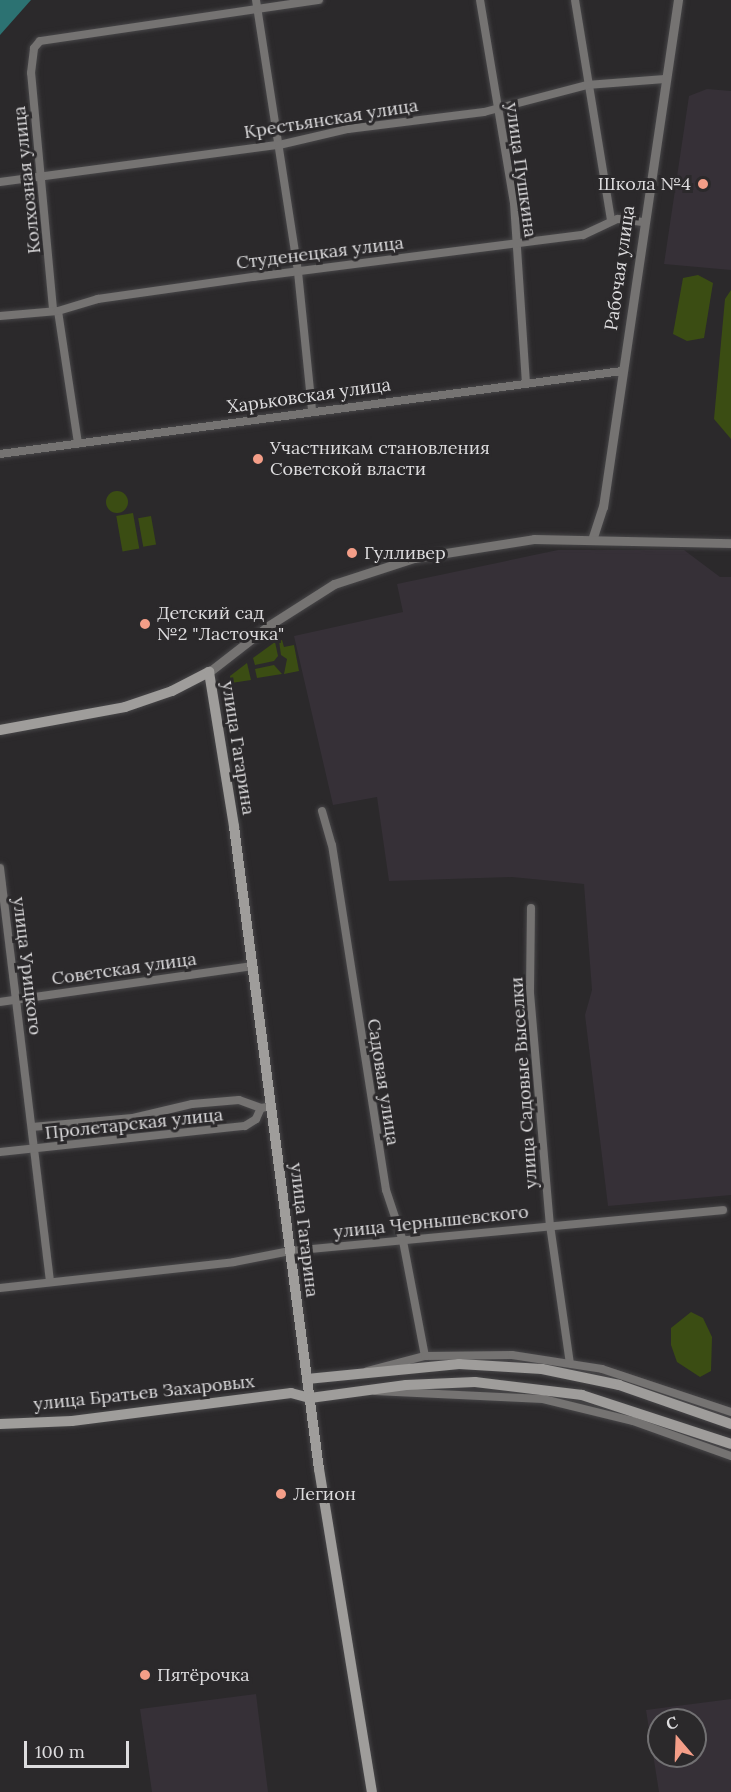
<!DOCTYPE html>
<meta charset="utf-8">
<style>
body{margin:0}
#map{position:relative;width:731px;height:1792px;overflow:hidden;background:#2b292b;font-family:Lora,serif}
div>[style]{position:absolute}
.built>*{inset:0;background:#363037}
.green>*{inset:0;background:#3b4d13;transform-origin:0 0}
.round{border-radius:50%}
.water>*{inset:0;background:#2c7272}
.roads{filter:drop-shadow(0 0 2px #474648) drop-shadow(0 0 2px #474648)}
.minor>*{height:8px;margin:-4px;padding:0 4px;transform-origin:4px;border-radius:4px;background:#757372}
.tertiary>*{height:9px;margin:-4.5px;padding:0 4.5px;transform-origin:4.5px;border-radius:4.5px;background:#757372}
.secondary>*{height:10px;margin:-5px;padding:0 5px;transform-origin:5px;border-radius:5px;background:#9f9d9b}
.dots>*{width:16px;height:16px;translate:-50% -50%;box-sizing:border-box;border:3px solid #2b292b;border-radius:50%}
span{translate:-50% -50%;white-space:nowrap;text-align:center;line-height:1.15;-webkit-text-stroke:6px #2b292b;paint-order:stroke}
.street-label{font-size:18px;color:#dddcde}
.poi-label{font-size:18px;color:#dddcde}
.right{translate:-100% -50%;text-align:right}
.left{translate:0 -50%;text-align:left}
.north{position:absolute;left:647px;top:1708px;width:60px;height:60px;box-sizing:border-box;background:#2b292b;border:2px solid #727173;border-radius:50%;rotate:341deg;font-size:16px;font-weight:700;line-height:24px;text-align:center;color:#dddcde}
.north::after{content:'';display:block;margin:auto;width:21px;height:27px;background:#f49e88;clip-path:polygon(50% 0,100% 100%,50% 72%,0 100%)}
.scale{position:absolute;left:24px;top:1741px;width:105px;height:27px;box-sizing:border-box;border:3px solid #dddcde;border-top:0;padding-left:8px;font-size:18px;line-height:21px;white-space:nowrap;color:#dddcde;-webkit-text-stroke:4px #2b292b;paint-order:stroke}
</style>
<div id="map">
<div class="built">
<div style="clip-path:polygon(707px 89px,731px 91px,731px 270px,664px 264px,689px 96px)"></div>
<div style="clip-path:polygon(558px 550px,684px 550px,720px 577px,731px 577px,731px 1195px,608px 1206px,585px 1015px,592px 990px,584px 884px,512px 877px,389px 881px,377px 797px,333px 805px,294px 636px,403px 612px,397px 584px)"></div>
<div style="clip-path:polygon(256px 1694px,268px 1792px,152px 1792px,140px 1709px)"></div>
<div style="clip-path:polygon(evenodd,731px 1699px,731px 1792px,659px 1792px,646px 1710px,731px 1699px,659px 1720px,695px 1720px,695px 1756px,659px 1756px,659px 1720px)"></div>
</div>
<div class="green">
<div style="clip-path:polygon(698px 275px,713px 283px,704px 338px,687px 341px,673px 334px,683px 278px)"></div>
<div style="clip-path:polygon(731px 290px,731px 439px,714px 419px,725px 299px)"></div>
<div class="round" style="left:106px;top:491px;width:22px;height:22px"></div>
<div style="left:133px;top:513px;width:36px;height:17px;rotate:80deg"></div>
<div style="left:151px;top:516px;width:29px;height:13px;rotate:80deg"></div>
<div style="clip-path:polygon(282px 640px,284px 647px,294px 645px,299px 671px,284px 674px,287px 659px,281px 655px,279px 641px)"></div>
<div style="clip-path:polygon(275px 642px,278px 656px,274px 661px,255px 665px,253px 658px)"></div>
<div style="clip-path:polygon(247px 663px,251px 680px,231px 683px,230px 676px)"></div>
<div style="clip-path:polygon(274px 665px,282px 674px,257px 678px,255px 669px)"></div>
<div style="clip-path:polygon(691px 1312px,703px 1318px,712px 1337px,711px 1371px,700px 1377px,677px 1362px,671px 1345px,671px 1328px)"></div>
</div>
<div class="water">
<div style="clip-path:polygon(0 0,31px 0,0 35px)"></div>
</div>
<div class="roads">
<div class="minor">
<div style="left:256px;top:0;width:275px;rotate:81.2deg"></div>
<div style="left:298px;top:272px;width:139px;rotate:84.2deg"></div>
<div style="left:480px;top:0;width:206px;rotate:80.5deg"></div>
<div style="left:514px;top:203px;width:179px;rotate:86.2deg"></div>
<div style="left:575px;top:0;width:224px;rotate:80.7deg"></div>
<div style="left:0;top:182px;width:281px;rotate:-7.6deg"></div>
<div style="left:279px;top:145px;width:71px;rotate:-13.1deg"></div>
<div style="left:348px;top:129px;width:137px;rotate:-7.1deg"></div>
<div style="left:484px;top:112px;width:106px;rotate:-14.7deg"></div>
<div style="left:587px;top:85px;width:78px;rotate:-4.4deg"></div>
<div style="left:53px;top:309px;width:237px;rotate:-95.3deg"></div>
<div style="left:31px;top:73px;width:25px;rotate:-83deg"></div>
<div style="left:34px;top:48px;width:9px;rotate:-49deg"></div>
<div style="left:40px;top:41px;width:282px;rotate:-8.4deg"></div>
<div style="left:58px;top:311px;width:134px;rotate:81.4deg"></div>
<div style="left:0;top:316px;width:58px;rotate:-4.9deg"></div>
<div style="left:58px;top:311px;width:42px;rotate:-16.7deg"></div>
<div style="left:98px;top:299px;width:157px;rotate:-8.1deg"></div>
<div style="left:253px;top:277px;width:333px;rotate:-7.3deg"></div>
<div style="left:583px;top:235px;width:38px;rotate:-25deg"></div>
<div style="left:618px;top:219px;width:25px;rotate:7deg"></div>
<div style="left:0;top:454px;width:628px;rotate:-7.6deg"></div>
<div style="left:322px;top:811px;width:35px;rotate:74deg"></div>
<div style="left:332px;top:845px;width:349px;rotate:81.1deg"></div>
<div style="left:386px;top:1190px;width:54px;rotate:71.6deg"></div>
<div style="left:403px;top:1241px;width:117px;rotate:79.2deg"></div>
<div style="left:0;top:868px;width:417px;rotate:83.1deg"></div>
<div style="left:531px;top:908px;width:85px;rotate:90.7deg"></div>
<div style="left:530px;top:993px;width:233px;rotate:85.1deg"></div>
<div style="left:550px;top:1225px;width:139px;rotate:81.8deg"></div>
<div style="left:0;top:1002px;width:255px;rotate:-8.1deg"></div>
<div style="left:32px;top:1127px;width:101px;rotate:-5.1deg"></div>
<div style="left:133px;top:1118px;width:61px;rotate:-13.3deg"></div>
<div style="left:192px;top:1104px;width:47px;rotate:-4.9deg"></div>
<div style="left:239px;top:1100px;width:23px;rotate:20deg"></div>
<div style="left:0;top:1152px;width:246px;rotate:-6.1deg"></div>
<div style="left:245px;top:1126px;width:13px;rotate:-32deg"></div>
<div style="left:256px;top:1119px;width:12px;rotate:-66deg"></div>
<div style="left:261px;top:1108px;width:11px;rotate:-10deg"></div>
<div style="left:0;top:1288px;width:235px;rotate:-6.3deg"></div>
<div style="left:234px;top:1262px;width:57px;rotate:-11.1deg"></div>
<div style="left:290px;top:1251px;width:435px;rotate:-5.4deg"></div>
<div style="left:367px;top:1371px;width:60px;rotate:-14.5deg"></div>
<div style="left:425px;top:1356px;width:87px;rotate:-0.7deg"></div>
<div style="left:512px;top:1355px;width:91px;rotate:8.8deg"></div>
<div style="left:602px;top:1369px;width:136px;rotate:18.4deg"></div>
<div style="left:375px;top:1391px;width:168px;rotate:2.7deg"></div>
<div style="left:543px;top:1399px;width:93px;rotate:13.7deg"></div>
<div style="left:633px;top:1421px;width:104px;rotate:19.7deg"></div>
</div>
<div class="tertiary">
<div style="left:592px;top:540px;width:35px;rotate:-72deg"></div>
<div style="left:603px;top:507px;width:513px;rotate:-81.59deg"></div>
<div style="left:209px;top:672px;width:75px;rotate:-37.9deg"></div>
<div style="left:268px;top:626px;width:78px;rotate:-32.5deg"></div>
<div style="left:334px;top:584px;width:84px;rotate:-18deg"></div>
<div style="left:414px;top:558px;width:121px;rotate:-9deg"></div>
<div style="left:534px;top:539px;width:197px;rotate:1.2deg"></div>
</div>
<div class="secondary">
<div style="left:0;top:730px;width:127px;rotate:-10.4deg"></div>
<div style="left:125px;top:707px;width:50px;rotate:-18.8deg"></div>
<div style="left:172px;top:691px;width:42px;rotate:-27.2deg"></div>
<div style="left:209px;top:672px;width:157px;rotate:80.8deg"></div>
<div style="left:234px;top:827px;width:648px;rotate:82.46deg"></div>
<div style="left:319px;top:1469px;width:327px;rotate:80.7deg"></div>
<div style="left:307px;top:1379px;width:153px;rotate:-5.6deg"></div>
<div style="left:459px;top:1364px;width:83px;rotate:3.4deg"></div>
<div style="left:542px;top:1369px;width:79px;rotate:11.7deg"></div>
<div style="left:619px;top:1385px;width:119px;rotate:19.2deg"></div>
<div style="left:0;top:1424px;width:72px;rotate:-2.4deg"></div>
<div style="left:72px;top:1421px;width:221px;rotate:-7.3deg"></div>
<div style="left:291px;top:1393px;width:20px;rotate:15deg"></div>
<div style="left:310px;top:1398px;width:97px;rotate:-7.7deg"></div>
<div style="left:406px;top:1385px;width:69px;rotate:-2.5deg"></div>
<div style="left:475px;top:1382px;width:108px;rotate:6.9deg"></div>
<div style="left:582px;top:1395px;width:157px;rotate:18.2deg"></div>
</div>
</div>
<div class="dots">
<div style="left:703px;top:184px;background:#f49e88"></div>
<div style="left:258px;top:459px;background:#f49e88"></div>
<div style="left:352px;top:553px;background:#f49e88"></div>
<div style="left:145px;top:624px;background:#f49e88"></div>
<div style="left:281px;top:1494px;background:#f49e88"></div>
<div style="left:145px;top:1675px;background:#f49e88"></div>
</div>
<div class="street-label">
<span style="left:331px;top:119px;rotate:-9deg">Крестьянская улица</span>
<span style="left:521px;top:170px;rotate:82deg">улица Пушкина</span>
<span style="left:27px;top:180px;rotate:-96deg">Колхозная улица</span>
<span style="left:320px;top:253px;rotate:-7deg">Студенецкая улица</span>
<span style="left:620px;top:268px;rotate:-82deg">Рабочая улица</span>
<span style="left:309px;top:396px;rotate:-8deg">Харьковская улица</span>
<span style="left:238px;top:748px;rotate:81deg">улица Гагарина</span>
<span style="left:27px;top:966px;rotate:83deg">улица Урицкого</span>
<span style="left:124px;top:969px;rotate:-8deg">Советская улица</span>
<span style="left:383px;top:1082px;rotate:81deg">Садовая улица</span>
<span style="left:524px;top:1083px;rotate:-94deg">улица Садовые Выселки</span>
<span style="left:134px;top:1124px;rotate:-6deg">Пролетарская улица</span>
<span style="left:431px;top:1222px;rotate:-6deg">улица Чернышевского</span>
<span style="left:304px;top:1230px;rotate:83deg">улица Гагарина</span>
<span style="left:144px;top:1393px;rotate:-6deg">улица Братьев Захаровых</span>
</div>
<div class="poi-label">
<span class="right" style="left:691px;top:184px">Школа №4</span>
<span class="left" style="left:270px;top:459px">Участникам становления<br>Советской власти</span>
<span class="left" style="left:364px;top:553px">Гулливер</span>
<span class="left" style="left:157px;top:624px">Детский сад<br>№2 "Ласточка"</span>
<span class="left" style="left:293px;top:1494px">Легион</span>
<span class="left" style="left:157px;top:1675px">Пятёрочка</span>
</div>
<div class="north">С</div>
<div class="scale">100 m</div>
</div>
